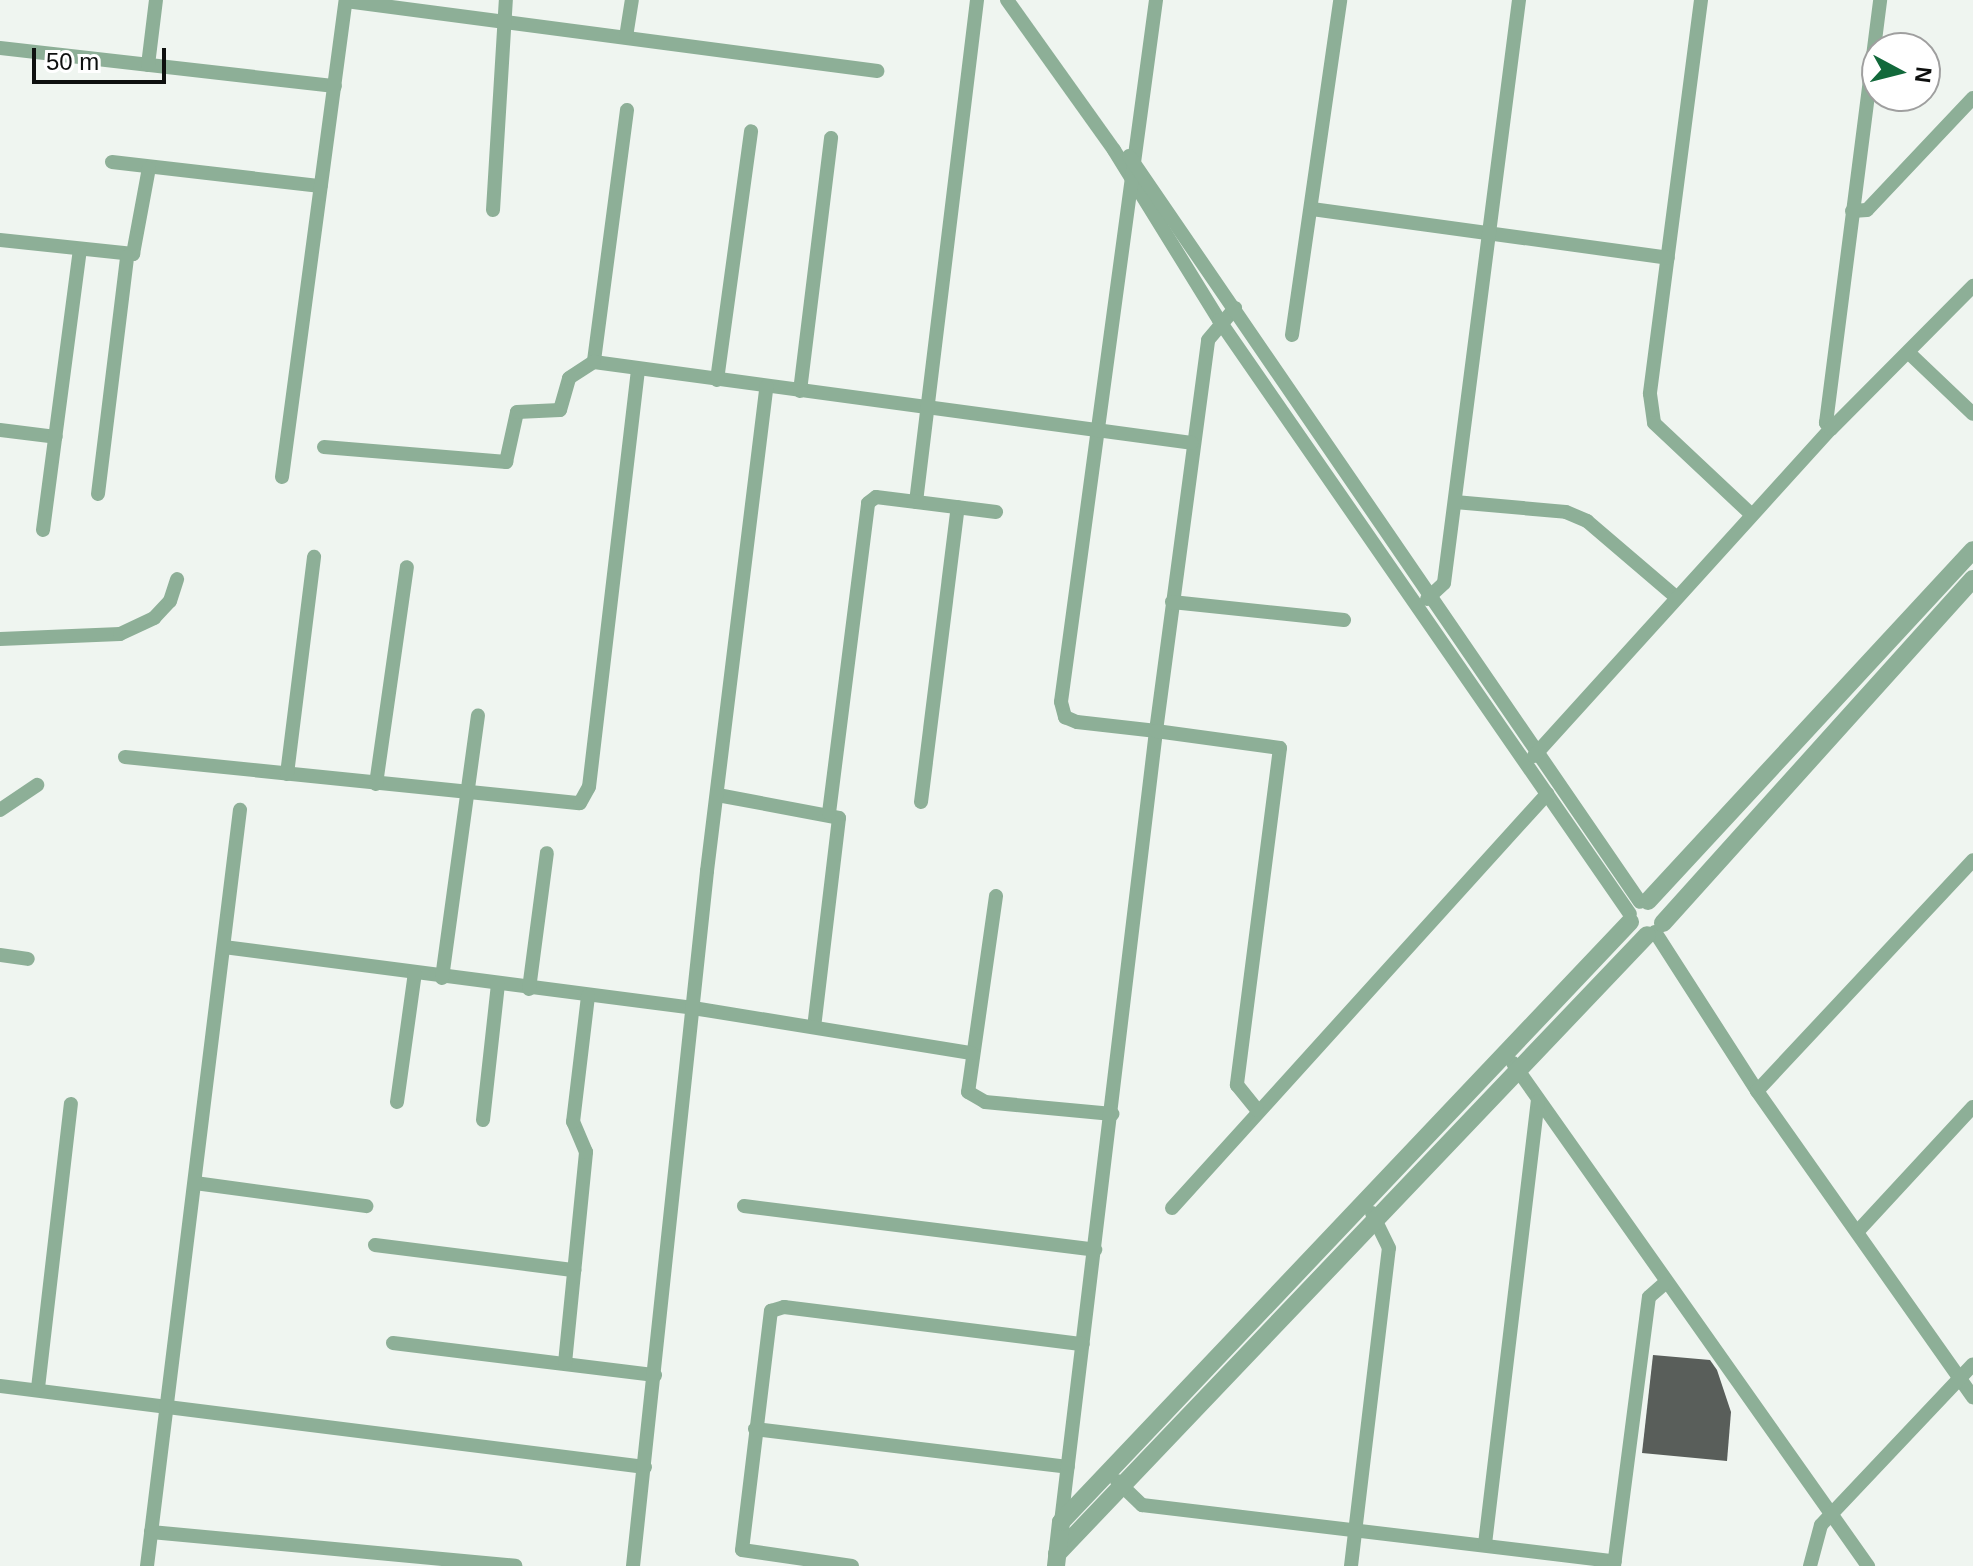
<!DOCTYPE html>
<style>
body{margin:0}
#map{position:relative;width:1973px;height:1566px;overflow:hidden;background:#eff5f0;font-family:Helvetica,sans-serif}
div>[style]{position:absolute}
.building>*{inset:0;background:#595e5a}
.minor>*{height:14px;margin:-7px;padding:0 7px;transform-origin:7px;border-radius:7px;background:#8daf97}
.tertiary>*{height:18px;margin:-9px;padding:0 9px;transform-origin:9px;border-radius:9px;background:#8daf97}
span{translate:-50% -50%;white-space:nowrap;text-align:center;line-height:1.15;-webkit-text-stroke:8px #fff;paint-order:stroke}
.north{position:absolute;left:1861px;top:32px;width:80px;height:80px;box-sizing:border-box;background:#fff;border:2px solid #9f9f9f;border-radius:50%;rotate:97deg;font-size:22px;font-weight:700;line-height:32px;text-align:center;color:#0e100f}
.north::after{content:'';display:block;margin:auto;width:28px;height:36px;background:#12693b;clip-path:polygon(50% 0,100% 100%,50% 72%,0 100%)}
.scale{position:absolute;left:32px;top:48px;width:134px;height:36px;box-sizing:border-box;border:4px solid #0e100f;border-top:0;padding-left:10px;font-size:24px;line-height:28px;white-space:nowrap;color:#0e100f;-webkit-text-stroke:6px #fff;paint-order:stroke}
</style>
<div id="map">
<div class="building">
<div style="clip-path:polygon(1653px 1355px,1710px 1360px,1717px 1370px,1731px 1412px,1727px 1461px,1642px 1453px)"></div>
</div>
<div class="minor">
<div style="left:1007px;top:0;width:184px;rotate:54.5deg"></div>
<div style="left:1114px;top:150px;width:200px;rotate:58.3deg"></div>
<div style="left:1219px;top:320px;width:722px;rotate:55.32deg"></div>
<div style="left:1156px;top:0;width:708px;rotate:97.71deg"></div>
<div style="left:1061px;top:702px;width:16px;rotate:75deg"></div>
<div style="left:1065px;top:717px;width:13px;rotate:23deg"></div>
<div style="left:1077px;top:722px;width:80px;rotate:6.5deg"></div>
<div style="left:1156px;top:731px;width:394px;rotate:-82.4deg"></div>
<div style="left:1208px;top:340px;width:42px;rotate:-49.8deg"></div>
<div style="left:1701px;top:0;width:397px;rotate:97.4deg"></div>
<div style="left:1650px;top:394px;width:29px;rotate:82deg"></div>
<div style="left:1654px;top:423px;width:134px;rotate:43.2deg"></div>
<div style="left:346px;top:1px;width:536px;rotate:7.51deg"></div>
<div style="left:626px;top:37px;width:37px;rotate:-81deg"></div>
<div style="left:0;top:48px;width:337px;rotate:6.5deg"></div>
<div style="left:148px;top:65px;width:65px;rotate:-83deg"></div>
<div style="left:627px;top:110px;width:254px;rotate:97.5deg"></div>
<div style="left:594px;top:362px;width:603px;rotate:7.71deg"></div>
<div style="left:1129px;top:156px;width:904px;rotate:55.59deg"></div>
<div style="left:112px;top:162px;width:210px;rotate:6.6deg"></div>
<div style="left:1312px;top:209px;width:359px;rotate:7.8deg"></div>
<div style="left:493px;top:210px;width:210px;rotate:-86.5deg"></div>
<div style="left:1852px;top:211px;width:15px;rotate:-4deg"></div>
<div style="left:1867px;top:210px;width:154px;rotate:-46.6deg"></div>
<div style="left:0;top:240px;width:134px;rotate:6deg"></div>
<div style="left:133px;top:254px;width:87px;rotate:-79.5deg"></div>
<div style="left:1292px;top:335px;width:338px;rotate:-81.8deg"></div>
<div style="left:1909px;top:353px;width:88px;rotate:43.6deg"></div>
<div style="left:717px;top:380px;width:251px;rotate:-82.2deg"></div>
<div style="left:800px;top:391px;width:255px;rotate:-83deg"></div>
<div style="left:1831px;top:429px;width:8px;rotate:-130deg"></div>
<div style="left:1826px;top:423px;width:426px;rotate:-82.7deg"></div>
<div style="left:0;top:430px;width:56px;rotate:7.1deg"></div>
<div style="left:324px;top:447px;width:183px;rotate:4.7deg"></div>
<div style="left:506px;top:462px;width:51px;rotate:-77.6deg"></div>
<div style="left:517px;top:412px;width:43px;rotate:-2.7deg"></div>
<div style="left:560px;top:410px;width:33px;rotate:-74deg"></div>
<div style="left:569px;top:378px;width:30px;rotate:-33deg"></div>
<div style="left:282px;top:477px;width:481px;rotate:-82.4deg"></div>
<div style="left:98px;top:494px;width:239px;rotate:-83deg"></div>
<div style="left:916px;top:502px;width:506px;rotate:-83.07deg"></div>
<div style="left:1455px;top:502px;width:111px;rotate:5.1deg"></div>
<div style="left:1566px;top:512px;width:23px;rotate:23deg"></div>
<div style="left:1587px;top:521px;width:117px;rotate:40.5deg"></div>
<div style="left:43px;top:530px;width:282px;rotate:-82.5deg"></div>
<div style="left:1427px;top:599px;width:23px;rotate:-43deg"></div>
<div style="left:1444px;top:583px;width:588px;rotate:-82.67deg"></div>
<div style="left:1172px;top:602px;width:173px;rotate:6deg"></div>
<div style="left:0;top:639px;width:120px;rotate:-2.4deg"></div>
<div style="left:120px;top:634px;width:38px;rotate:-25deg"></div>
<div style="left:154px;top:618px;width:23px;rotate:-47deg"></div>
<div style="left:170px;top:601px;width:23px;rotate:-72deg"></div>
<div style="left:1534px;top:756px;width:442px;rotate:-47.8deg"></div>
<div style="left:1831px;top:429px;width:202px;rotate:-45.2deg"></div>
<div style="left:125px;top:757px;width:457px;rotate:5.8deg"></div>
<div style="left:580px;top:803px;width:18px;rotate:-61deg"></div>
<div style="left:589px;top:787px;width:421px;rotate:-83.3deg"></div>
<div style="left:287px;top:774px;width:219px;rotate:-82.9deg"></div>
<div style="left:376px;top:784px;width:219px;rotate:-81.9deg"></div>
<div style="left:723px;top:796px;width:118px;rotate:10.7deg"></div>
<div style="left:839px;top:818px;width:210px;rotate:96.8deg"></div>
<div style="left:921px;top:802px;width:297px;rotate:-82.9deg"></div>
<div style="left:0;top:810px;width:45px;rotate:-34deg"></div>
<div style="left:829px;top:813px;width:312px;rotate:-82.8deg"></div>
<div style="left:868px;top:503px;width:10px;rotate:-37deg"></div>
<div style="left:876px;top:497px;width:121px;rotate:7.1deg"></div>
<div style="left:996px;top:896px;width:198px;rotate:98.1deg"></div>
<div style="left:968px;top:1092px;width:20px;rotate:30deg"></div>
<div style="left:985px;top:1102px;width:128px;rotate:5.4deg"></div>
<div style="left:1655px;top:932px;width:189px;rotate:57.3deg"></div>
<div style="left:1757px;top:1091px;width:375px;rotate:54.8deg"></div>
<div style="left:224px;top:947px;width:473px;rotate:7.4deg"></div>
<div style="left:693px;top:1008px;width:282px;rotate:9.2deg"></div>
<div style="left:0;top:955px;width:28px;rotate:8deg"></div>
<div style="left:442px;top:978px;width:265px;rotate:-82.2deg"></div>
<div style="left:529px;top:989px;width:137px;rotate:-82.5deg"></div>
<div style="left:1513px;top:1063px;width:616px;rotate:54.79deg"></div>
<div style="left:1757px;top:1091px;width:316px;rotate:-46.9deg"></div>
<div style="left:397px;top:1102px;width:130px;rotate:-82.1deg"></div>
<div style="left:483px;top:1120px;width:136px;rotate:-83.7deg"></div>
<div style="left:195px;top:1183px;width:173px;rotate:7.7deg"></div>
<div style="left:744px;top:1206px;width:354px;rotate:7.1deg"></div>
<div style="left:1172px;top:1208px;width:559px;rotate:-47.83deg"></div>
<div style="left:1858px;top:1231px;width:169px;rotate:-47.2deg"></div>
<div style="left:375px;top:1245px;width:201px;rotate:7.2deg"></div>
<div style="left:393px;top:1343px;width:264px;rotate:7deg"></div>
<div style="left:565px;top:1363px;width:212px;rotate:-84.3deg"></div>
<div style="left:586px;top:1152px;width:33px;rotate:-113deg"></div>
<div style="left:573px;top:1122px;width:127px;rotate:-83.2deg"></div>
<div style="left:0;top:1386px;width:650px;rotate:7.16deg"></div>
<div style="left:38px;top:1388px;width:286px;rotate:-83.4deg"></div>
<div style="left:755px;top:1429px;width:315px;rotate:6.9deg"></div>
<div style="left:1117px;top:1481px;width:35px;rotate:44deg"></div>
<div style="left:1142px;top:1505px;width:476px;rotate:6.8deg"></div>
<div style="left:1061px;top:1522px;width:797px;rotate:-83.15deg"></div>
<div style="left:1156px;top:731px;width:125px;rotate:7.8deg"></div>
<div style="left:1280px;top:748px;width:340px;rotate:97.3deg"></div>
<div style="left:1237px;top:1085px;width:32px;rotate:51deg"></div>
<div style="left:151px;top:1532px;width:366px;rotate:5.3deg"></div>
<div style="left:1485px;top:1544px;width:446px;rotate:-83.2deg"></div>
<div style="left:147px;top:1566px;width:762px;rotate:-82.99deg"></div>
<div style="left:633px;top:1566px;width:699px;rotate:-83.92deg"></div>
<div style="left:707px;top:871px;width:488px;rotate:-83deg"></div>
<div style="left:852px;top:1566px;width:111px;rotate:-171.7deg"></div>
<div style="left:742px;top:1550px;width:241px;rotate:-83.1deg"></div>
<div style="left:771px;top:1311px;width:14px;rotate:-17deg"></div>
<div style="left:784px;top:1307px;width:301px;rotate:7.1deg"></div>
<div style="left:1351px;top:1566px;width:320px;rotate:-83.2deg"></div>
<div style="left:1389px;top:1248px;width:39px;rotate:-116deg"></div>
<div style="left:1614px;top:1566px;width:271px;rotate:-82.6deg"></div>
<div style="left:1649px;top:1297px;width:20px;rotate:-41deg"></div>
<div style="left:1810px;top:1566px;width:42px;rotate:-75deg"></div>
<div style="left:1821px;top:1525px;width:221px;rotate:-46.6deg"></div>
</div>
<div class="tertiary">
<div style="left:1648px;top:901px;width:478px;rotate:-47.2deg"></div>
<div style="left:1663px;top:923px;width:463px;rotate:-48deg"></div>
<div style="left:1057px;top:1554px;width:855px;rotate:-46.37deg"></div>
<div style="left:1056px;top:1566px;width:44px;rotate:-83.5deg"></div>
<div style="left:1061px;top:1522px;width:827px;rotate:-46.52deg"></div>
</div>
<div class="north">N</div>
<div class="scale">50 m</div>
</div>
